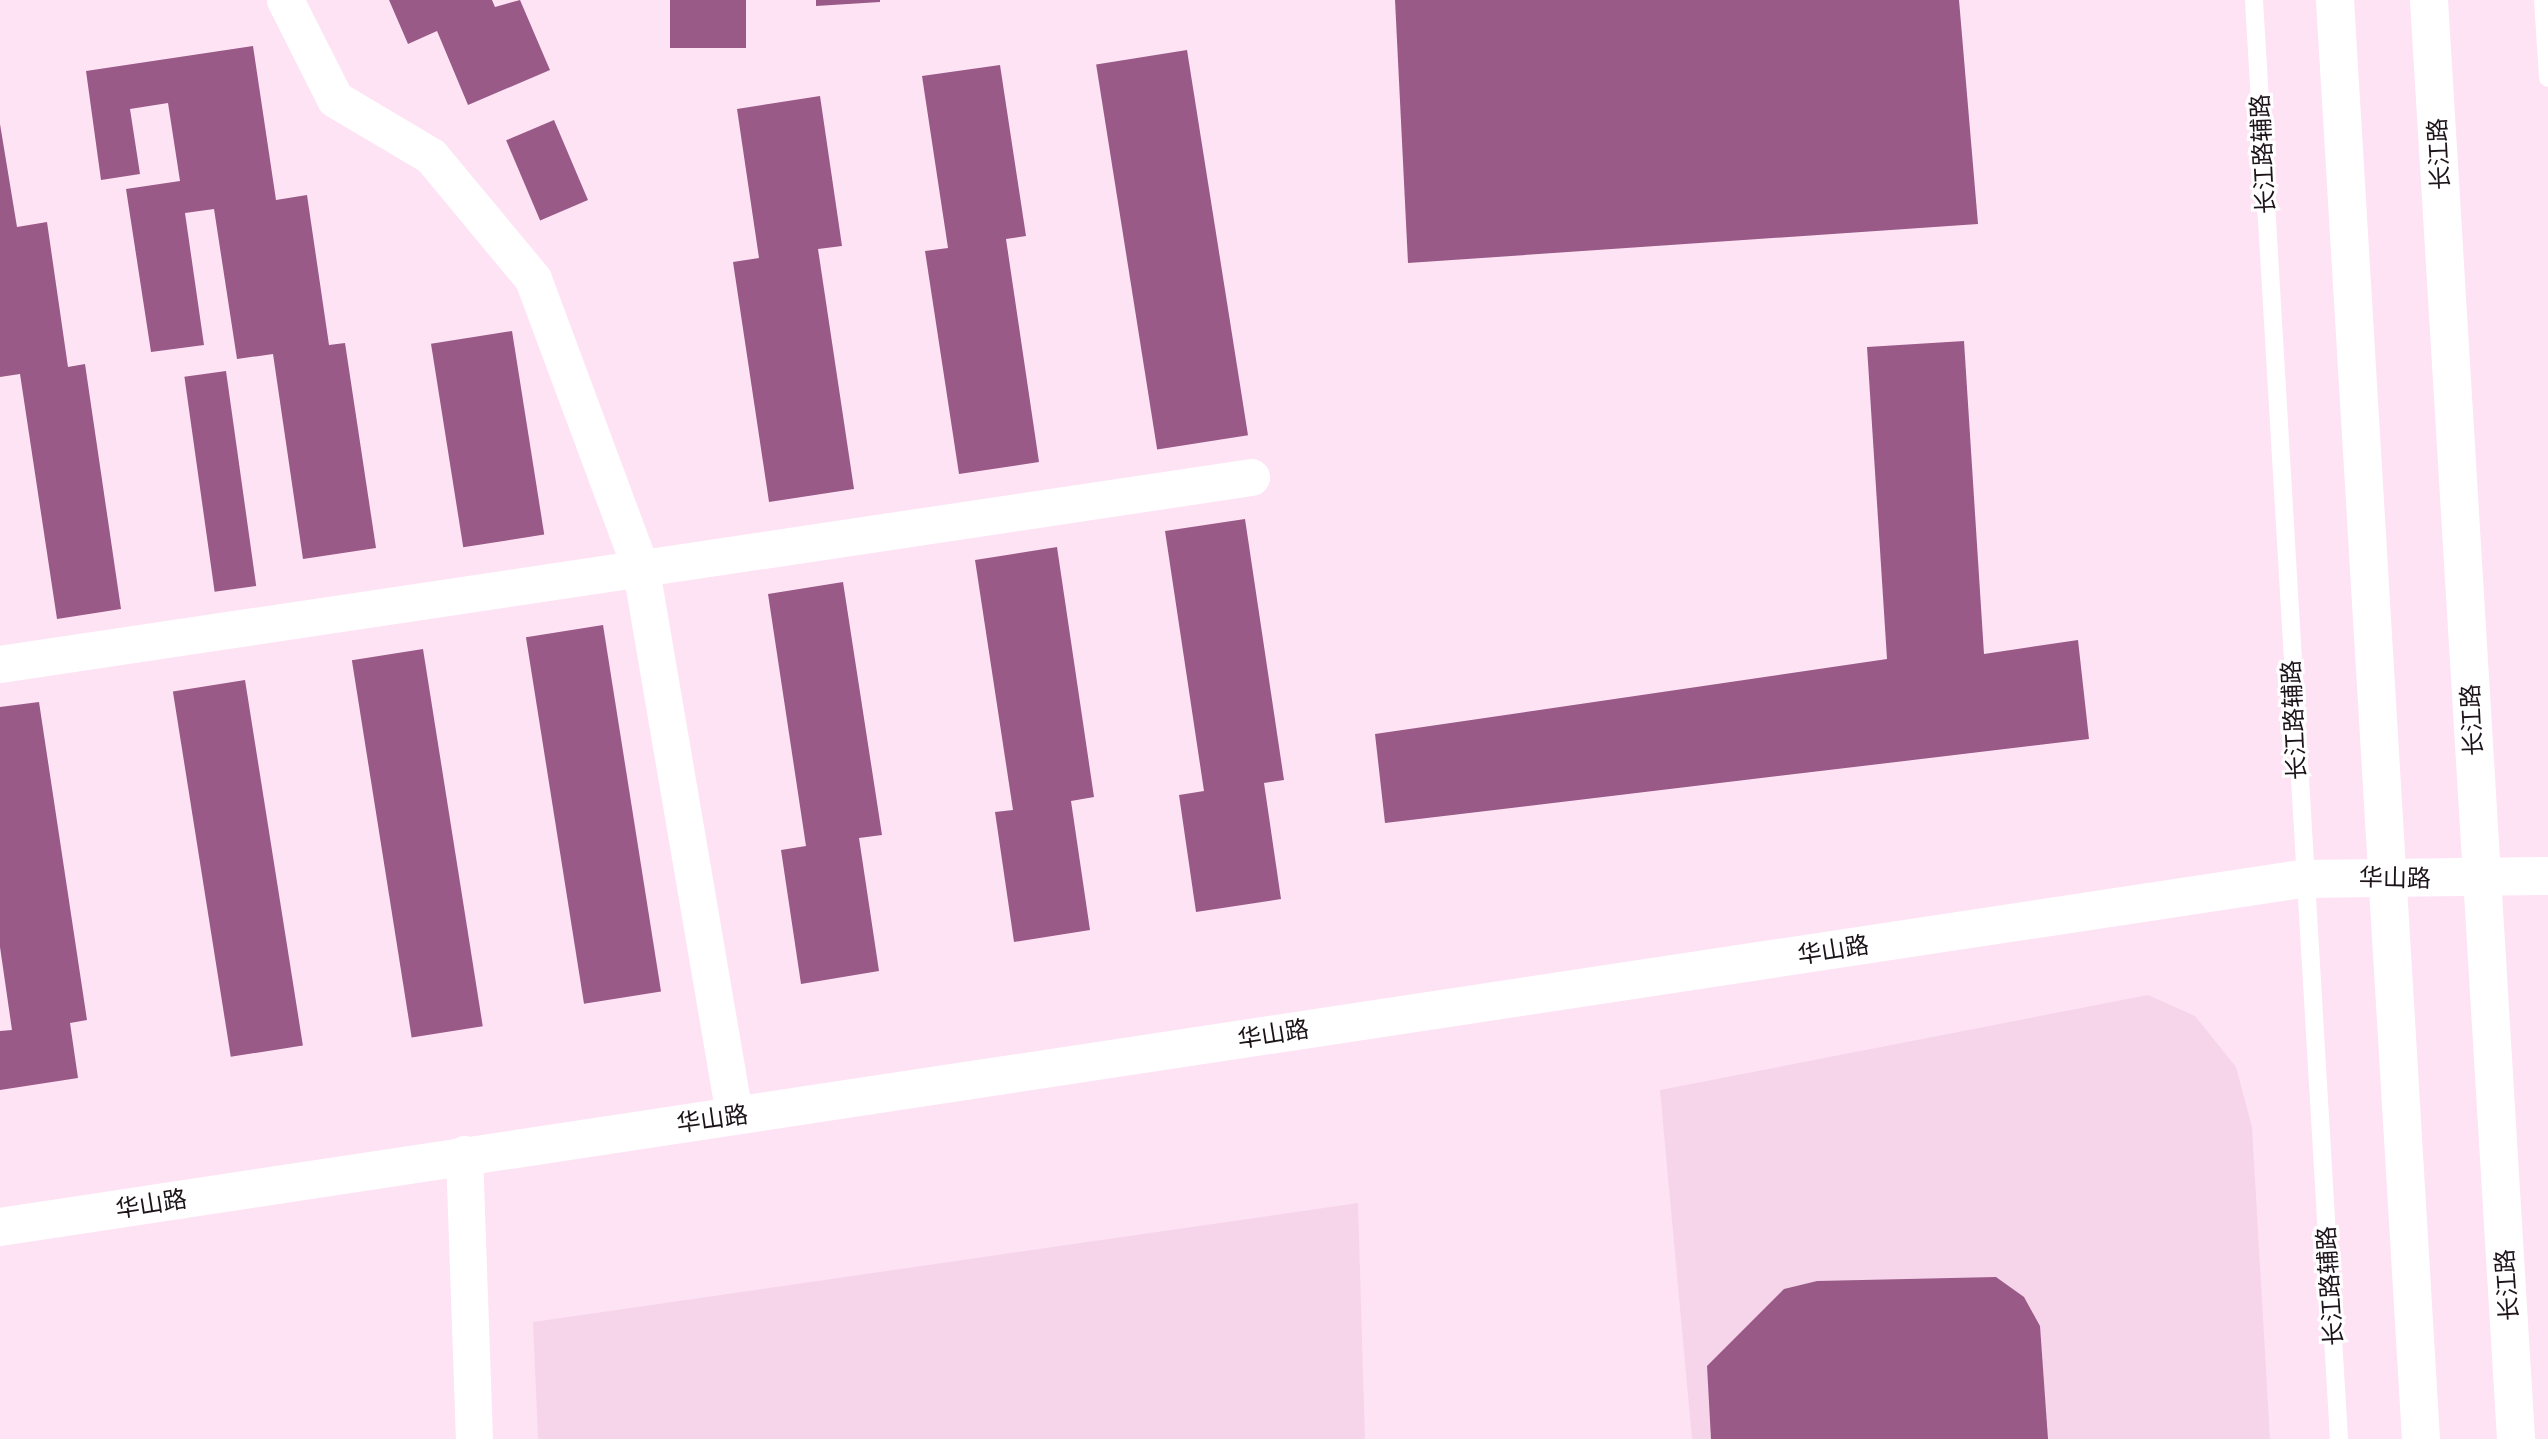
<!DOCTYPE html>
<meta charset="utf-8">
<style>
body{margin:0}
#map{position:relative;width:2548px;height:1439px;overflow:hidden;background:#fee3f5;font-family:Commissioner,"Noto Sans SC",sans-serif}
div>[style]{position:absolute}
.built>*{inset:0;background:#f6d5eb}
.building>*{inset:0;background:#995a87;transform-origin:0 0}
.service>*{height:18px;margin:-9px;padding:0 9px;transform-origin:9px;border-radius:9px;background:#fff}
.minor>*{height:37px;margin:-18.5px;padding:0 18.5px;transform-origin:18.5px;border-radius:18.5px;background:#fff}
.tertiary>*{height:38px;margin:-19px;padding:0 19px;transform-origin:19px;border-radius:19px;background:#fff}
.primary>*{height:38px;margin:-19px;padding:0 19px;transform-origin:19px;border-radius:19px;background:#fff}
span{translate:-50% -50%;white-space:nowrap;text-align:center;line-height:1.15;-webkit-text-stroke:6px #fff;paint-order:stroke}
.street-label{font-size:24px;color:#1d141a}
</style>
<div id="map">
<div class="built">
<div style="clip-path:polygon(2148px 995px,2195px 1016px,2236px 1067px,2252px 1127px,2270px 1439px,1692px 1439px,1660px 1090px)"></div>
<div style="clip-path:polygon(1358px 1203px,1365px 1439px,538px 1439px,533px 1322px)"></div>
</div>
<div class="building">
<div style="clip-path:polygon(389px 0,492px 0,495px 7px,520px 0,550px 70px,468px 105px,437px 31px,408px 44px)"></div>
<div style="left:670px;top:0;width:76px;height:48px"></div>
<div style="clip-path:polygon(816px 0,880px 0,880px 2px,816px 6px)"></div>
<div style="clip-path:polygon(1395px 0,1959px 0,1978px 224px,1408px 263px)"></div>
<div style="clip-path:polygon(253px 46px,276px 200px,307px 195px,329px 345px,345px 343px,376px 548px,303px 559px,273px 354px,237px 359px,214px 209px,185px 213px,204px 345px,151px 352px,126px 189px,180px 181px,168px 103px,130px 109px,140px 174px,101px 180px,86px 71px)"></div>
<div style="left:1187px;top:50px;width:390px;height:92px;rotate:81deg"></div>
<div style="clip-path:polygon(1000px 65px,1026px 236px,1006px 239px,1039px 462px,959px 474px,925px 251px,948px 248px,922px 76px)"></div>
<div style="clip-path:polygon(820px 96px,842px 246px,818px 249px,854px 489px,769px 502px,733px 262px,759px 258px,737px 109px)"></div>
<div style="left:554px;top:120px;width:87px;height:52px;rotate:67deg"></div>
<div style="clip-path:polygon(0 124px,17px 227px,47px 222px,68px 367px,85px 364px,121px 609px,57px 619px,20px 374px,0 377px)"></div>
<div style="left:512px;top:331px;width:206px;height:82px;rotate:81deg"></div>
<div style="clip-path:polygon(1964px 341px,1984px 654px,2078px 640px,2089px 739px,1385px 823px,1375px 734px,1887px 659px,1867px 347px)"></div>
<div style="left:226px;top:371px;width:217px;height:42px;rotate:82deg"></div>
<div style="clip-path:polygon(1245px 519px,1284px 780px,1264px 783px,1281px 899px,1196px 912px,1179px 795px,1204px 791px,1165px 531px)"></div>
<div style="clip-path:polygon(1057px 547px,1094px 797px,1071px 801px,1090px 930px,1014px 942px,995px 812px,1013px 810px,975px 560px)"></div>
<div style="clip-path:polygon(843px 582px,882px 835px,859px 838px,879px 971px,801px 984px,781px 850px,806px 846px,768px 594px)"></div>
<div style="left:603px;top:625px;width:371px;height:78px;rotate:81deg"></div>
<div style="left:423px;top:649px;width:382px;height:72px;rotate:81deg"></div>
<div style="left:245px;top:680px;width:370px;height:73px;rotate:81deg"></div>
<div style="clip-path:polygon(39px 702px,87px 1020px,70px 1023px,78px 1078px,0 1090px,0 1031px,12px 1030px,0 947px,0 707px)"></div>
<div style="clip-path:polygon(1996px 1277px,2024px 1297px,2040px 1326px,2048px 1439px,1711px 1439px,1707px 1366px,1784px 1289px,1817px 1281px)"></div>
</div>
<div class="service">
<div style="left:2254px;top:0;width:1442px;rotate:86.62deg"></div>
<div style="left:2543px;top:0;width:78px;rotate:86.3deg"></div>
</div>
<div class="minor">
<div style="left:285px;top:0;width:111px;rotate:63.2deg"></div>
<div style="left:335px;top:99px;width:112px;rotate:30.7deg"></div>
<div style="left:431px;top:156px;width:160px;rotate:50.3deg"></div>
<div style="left:533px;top:279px;width:310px;rotate:69.6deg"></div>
<div style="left:641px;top:570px;width:552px;rotate:80.3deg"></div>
<div style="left:0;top:664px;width:1265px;rotate:-8.5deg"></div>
<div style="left:464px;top:1154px;width:285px;rotate:88deg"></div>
</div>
<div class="tertiary">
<div style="left:0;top:1227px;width:2328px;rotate:-8.6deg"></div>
<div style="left:2302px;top:879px;width:246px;rotate:-0.7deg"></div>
</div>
<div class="primary">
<div style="left:2335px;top:0;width:1442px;rotate:86.58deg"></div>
<div style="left:2429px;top:0;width:1442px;rotate:86.54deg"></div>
</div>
<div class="street-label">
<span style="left:2262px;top:154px;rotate:-93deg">长江路辅路</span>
<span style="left:2438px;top:154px;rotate:-93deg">长江路</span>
<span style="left:2293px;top:720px;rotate:-93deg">长江路辅路</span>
<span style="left:2471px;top:720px;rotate:-93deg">长江路</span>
<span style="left:2395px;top:877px;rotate:1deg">华山路</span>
<span style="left:1833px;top:949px;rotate:-9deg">华山路</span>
<span style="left:1273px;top:1033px;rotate:-9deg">华山路</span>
<span style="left:712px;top:1118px;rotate:-8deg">华山路</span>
<span style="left:151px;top:1203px;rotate:-9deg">华山路</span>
<span style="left:2506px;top:1285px;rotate:-94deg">长江路</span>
<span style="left:2329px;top:1286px;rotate:-94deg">长江路辅路</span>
</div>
</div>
